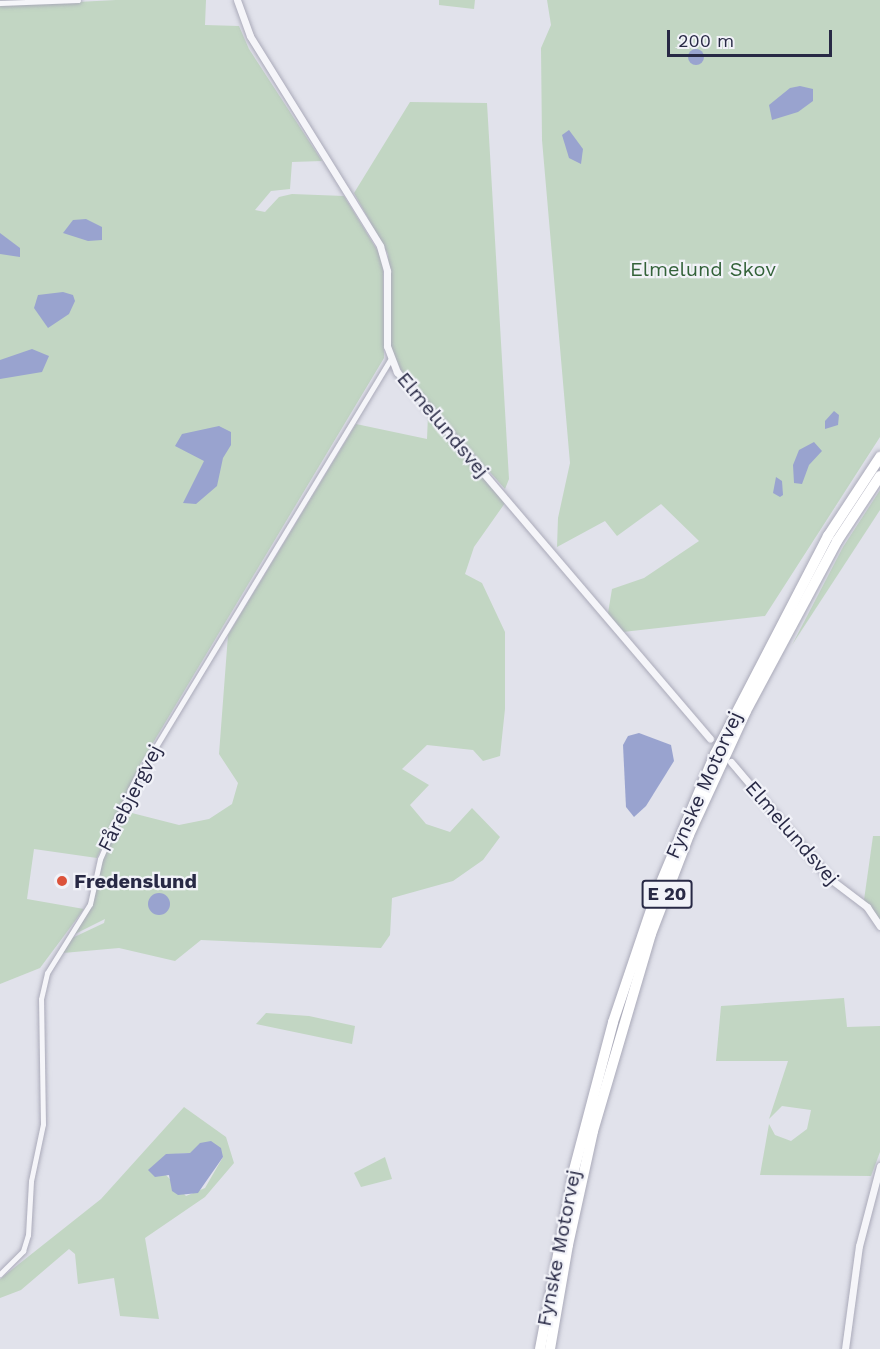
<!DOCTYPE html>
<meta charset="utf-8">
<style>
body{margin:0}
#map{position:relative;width:880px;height:1349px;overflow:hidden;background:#e1e2eb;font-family:"Work Sans",sans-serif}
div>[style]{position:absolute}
.green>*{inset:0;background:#c2d6c3}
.water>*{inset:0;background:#99a3cf}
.round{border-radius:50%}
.roads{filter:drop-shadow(0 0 2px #aaaab9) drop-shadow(0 0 2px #aaaab9)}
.minor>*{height:5px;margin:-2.5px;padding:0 2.5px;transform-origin:2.5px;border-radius:2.5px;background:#f5f5f9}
.tertiary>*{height:7px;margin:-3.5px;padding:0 3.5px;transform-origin:3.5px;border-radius:3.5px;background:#f5f5f9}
.motorway>*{height:10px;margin:-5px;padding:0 5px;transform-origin:5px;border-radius:5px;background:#fff}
.dots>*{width:16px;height:16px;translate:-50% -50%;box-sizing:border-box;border:3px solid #f1f2f8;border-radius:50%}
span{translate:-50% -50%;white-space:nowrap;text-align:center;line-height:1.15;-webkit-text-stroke:4.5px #f1f2f8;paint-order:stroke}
.shield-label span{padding:2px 4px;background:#f1f2f8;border:2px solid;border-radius:4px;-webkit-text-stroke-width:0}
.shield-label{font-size:18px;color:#282945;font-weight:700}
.park-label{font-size:20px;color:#336239}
.street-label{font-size:20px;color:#282945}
.poi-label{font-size:20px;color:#282945;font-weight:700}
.left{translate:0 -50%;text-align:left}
.scale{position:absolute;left:667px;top:30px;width:165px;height:27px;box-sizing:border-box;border:3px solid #282945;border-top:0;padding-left:8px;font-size:18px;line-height:21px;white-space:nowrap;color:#282945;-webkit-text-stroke:4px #f1f2f8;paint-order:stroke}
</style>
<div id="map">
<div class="green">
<div style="clip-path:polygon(116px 0,206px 0,205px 25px,239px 26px,249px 49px,322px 161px,292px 162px,290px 189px,271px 191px,255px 210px,265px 212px,279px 197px,292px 194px,344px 196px,379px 253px,383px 268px,384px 358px,138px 768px,97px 858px,34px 849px,27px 899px,84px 909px,40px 968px,0 984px,0 6px)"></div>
<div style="clip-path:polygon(439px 0,475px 0,474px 9px,439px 5px)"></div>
<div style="clip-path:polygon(547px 0,880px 0,880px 437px,765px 616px,623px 632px,608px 613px,612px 589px,644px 578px,699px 541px,661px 504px,617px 536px,605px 521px,557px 547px,558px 518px,570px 463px,542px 140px,541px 48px,551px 25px)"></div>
<div style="clip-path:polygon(410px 102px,487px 103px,509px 479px,505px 489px,403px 374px,391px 350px,388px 254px,354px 193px)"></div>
<div style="clip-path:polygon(428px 415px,505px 503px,474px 547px,465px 574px,482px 583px,505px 632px,505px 709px,500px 756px,483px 761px,473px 750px,427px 745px,402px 769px,429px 785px,410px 805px,426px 824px,450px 832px,472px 808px,500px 837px,483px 860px,453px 881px,392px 898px,390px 935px,381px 948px,201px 940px,175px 961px,119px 948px,63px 953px,70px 939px,104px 923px,105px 919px,73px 935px,93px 902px,103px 858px,124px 811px,179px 825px,209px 819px,232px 804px,238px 783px,219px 754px,228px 635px,356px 424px,427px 439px)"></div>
<div style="clip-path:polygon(880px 490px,880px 510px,792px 645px,843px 547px)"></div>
<div style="clip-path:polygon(873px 836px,880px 836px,880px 920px,864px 900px)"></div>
<div style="clip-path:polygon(844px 998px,847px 1027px,880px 1026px,880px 1152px,871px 1176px,760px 1175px,769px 1124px,775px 1135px,791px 1141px,807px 1129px,811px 1110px,782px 1106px,769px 1119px,788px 1061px,716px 1061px,721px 1006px)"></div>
<div style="clip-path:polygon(266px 1013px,309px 1016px,355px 1026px,352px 1044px,256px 1024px)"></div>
<div style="clip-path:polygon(evenodd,184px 1107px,226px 1137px,234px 1163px,205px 1197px,145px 1238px,159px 1319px,120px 1316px,114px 1278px,78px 1284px,75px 1254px,69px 1249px,21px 1290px,0 1298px,0 1279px,101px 1199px,184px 1107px,191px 1153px,223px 1157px,205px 1188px,186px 1196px,166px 1175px,176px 1154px,191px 1153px)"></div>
<div style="clip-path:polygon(385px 1157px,392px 1179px,361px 1187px,354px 1173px)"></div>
</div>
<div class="water">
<div class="round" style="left:688px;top:49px;width:16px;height:16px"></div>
<div style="clip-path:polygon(800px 86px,813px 89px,813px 101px,798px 112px,772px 120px,769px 105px,790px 88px)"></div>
<div style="clip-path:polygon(569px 130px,583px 149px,581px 164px,569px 158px,562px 135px)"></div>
<div style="clip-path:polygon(86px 219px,102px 227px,102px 240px,88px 241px,63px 233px,73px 220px)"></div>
<div style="clip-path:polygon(0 233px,20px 248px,20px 257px,0 254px)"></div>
<div style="clip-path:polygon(63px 292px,73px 295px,75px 301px,69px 314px,48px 328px,34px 308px,38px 295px)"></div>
<div style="clip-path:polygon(32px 349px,49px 356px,42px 372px,0 379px,0 360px)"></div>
<div style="clip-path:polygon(834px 411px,839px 415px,838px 425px,825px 429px,825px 421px)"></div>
<div style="clip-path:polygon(219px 426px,231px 432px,231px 445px,223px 458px,217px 486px,196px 504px,183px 503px,204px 461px,175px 446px,182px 434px)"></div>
<div style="clip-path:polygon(814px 442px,822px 451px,809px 465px,802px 484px,794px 483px,793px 465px,799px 450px)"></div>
<div style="clip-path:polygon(776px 477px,782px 481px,783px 495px,780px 497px,773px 493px)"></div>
<div style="clip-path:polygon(639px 733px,671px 745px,674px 761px,646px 806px,634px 817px,626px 807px,623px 745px,628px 736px)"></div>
<div class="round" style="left:148px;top:893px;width:22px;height:22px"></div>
<div style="clip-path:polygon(211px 1141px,221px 1148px,223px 1157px,198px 1193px,178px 1195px,172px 1191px,169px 1175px,155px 1177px,148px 1170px,166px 1154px,190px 1153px,200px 1143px)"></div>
</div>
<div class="roads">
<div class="minor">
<div style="left:0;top:3px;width:78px;rotate:-2.2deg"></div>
<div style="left:0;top:1274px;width:33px;rotate:-45deg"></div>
<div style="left:23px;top:1251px;width:17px;rotate:-73deg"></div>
<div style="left:28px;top:1235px;width:54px;rotate:-86.8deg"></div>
<div style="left:31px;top:1181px;width:58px;rotate:-78.1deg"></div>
<div style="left:43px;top:1124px;width:125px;rotate:-90.9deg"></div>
<div style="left:41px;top:999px;width:27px;rotate:-77deg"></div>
<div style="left:47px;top:973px;width:81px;rotate:-58.1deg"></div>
<div style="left:90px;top:904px;width:46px;rotate:-77.5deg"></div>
<div style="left:100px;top:859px;width:80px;rotate:-66.3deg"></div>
<div style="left:132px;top:786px;width:498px;rotate:-58.8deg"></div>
</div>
<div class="tertiary">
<div style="left:237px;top:0;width:38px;rotate:70deg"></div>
<div style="left:250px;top:36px;width:247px;rotate:58.2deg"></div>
<div style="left:380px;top:246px;width:26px;rotate:74deg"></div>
<div style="left:387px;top:271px;width:75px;rotate:90deg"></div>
<div style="left:387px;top:346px;width:28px;rotate:69deg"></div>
<div style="left:397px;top:372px;width:482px;rotate:49.5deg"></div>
<div style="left:731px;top:762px;width:152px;rotate:49.8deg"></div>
<div style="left:829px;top:878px;width:48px;rotate:37.3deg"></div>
<div style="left:867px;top:907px;width:23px;rotate:56deg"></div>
<div style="left:845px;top:1349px;width:104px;rotate:-82.3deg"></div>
<div style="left:859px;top:1246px;width:83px;rotate:-75.3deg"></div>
</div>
<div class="motorway">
<div style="left:540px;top:1349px;width:182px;rotate:-79.2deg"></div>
<div style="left:574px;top:1170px;width:153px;rotate:-75.2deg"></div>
<div style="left:613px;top:1022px;width:137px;rotate:-71.3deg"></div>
<div style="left:657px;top:892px;width:150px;rotate:-67.2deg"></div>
<div style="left:715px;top:754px;width:246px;rotate:-62.6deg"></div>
<div style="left:828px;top:536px;width:95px;rotate:-56.6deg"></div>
<div style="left:550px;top:1349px;width:106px;rotate:-80.2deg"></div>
<div style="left:568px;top:1245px;width:117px;rotate:-77.6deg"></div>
<div style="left:593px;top:1131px;width:205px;rotate:-73.6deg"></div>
<div style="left:651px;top:934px;width:106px;rotate:-69deg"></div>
<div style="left:689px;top:835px;width:136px;rotate:-65.3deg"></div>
<div style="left:746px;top:711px;width:193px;rotate:-61.8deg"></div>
<div style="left:837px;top:541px;width:78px;rotate:-56.5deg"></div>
</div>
</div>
<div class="dots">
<div style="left:62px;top:881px;background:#dc533b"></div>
</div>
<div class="shield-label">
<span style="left:667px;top:894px">E 20</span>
</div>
<div class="park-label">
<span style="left:703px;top:269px">Elmelund Skov</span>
</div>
<div class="street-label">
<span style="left:443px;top:425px;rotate:50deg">Elmelundsvej</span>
<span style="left:704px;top:785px;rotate:-66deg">Fynske Motorvej</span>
<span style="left:130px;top:798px;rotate:-63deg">Fårebjergvej</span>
<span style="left:792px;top:833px;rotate:49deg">Elmelundsvej</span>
<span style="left:559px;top:1248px;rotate:-79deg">Fynske Motorvej</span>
</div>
<div class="poi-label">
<span class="left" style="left:74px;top:881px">Fredenslund</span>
</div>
<div class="scale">200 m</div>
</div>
